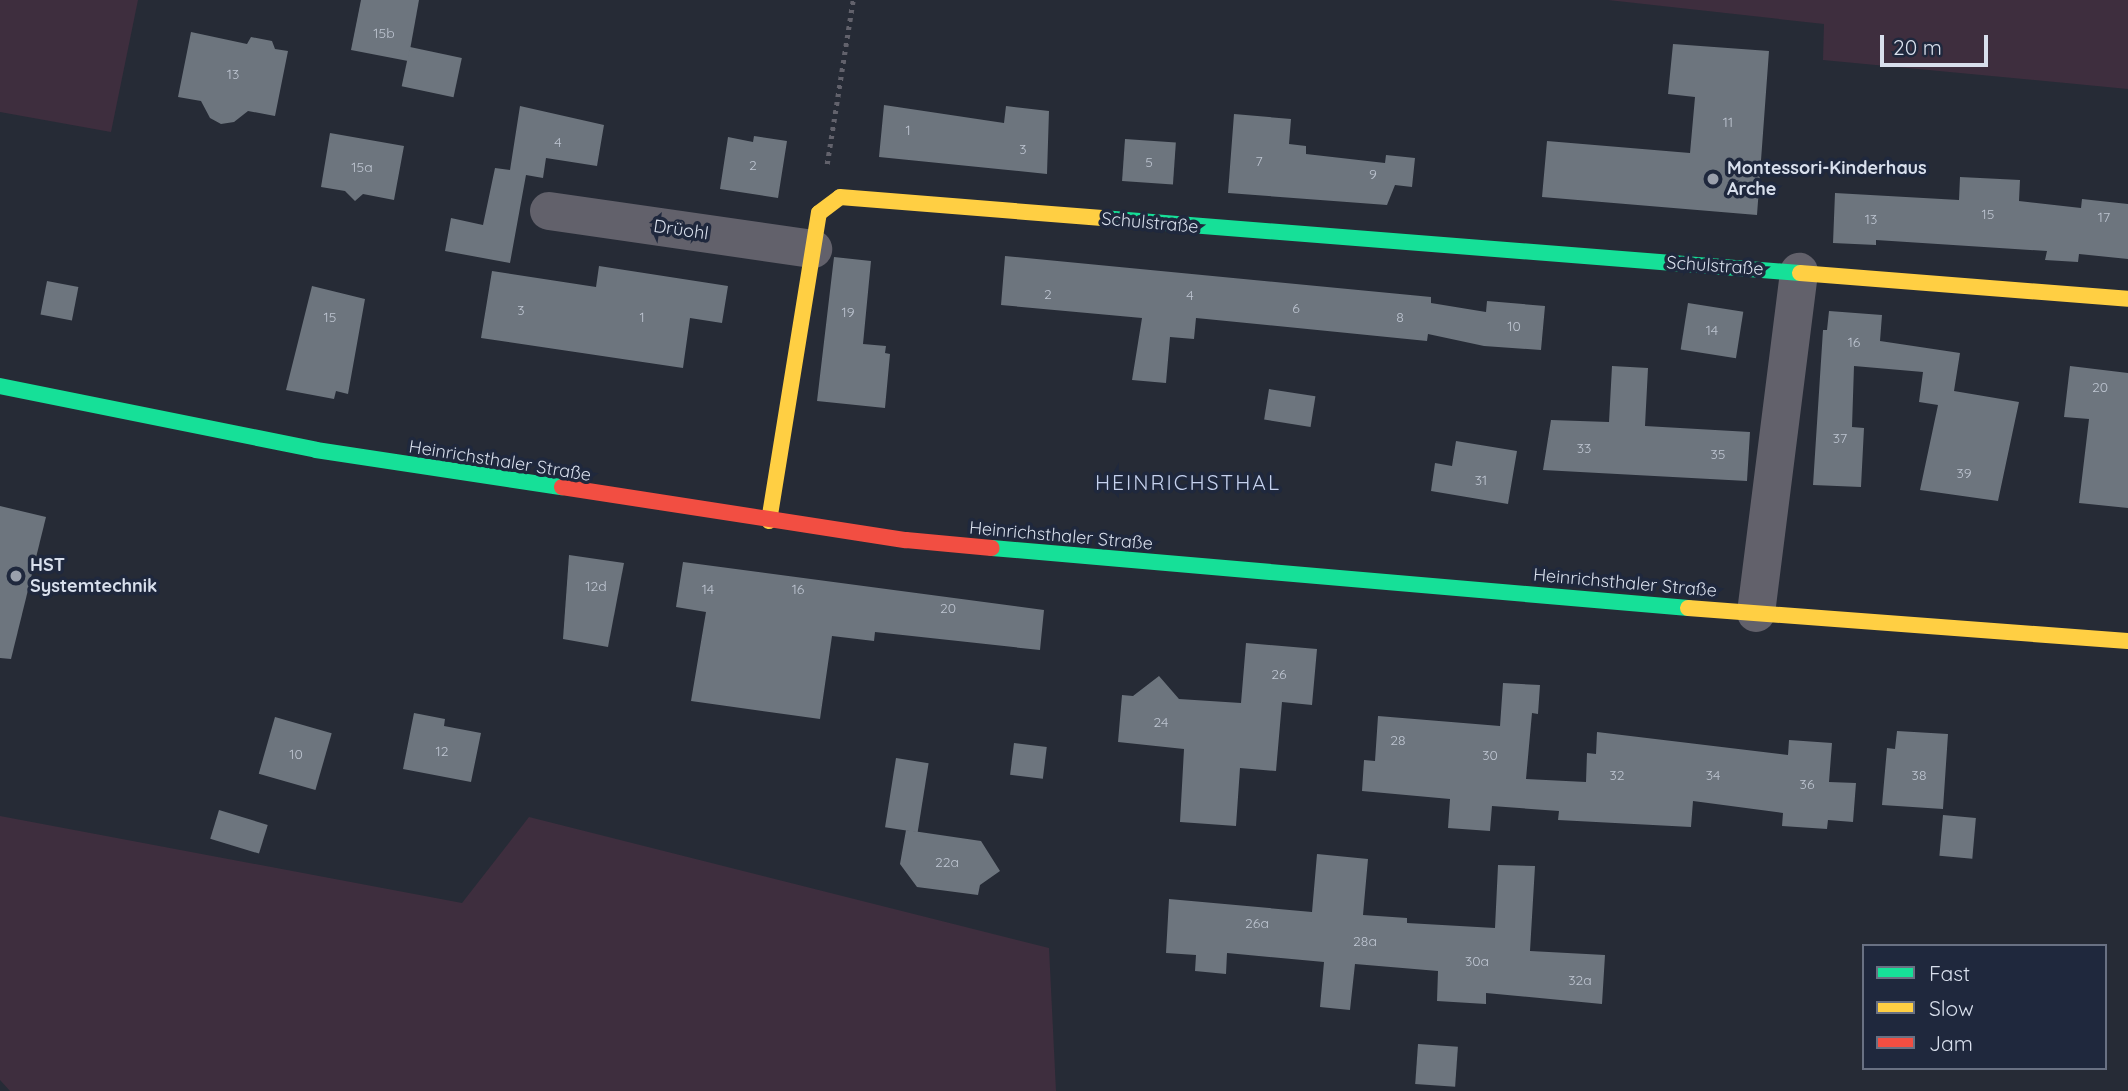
<!DOCTYPE html>
<meta charset="utf-8">
<style>
body{margin:0}
#map{position:relative;width:2128px;height:1091px;overflow:hidden;background:#262b36;font-family:Quicksand,sans-serif}
div>[style]{position:absolute}
.green>*{inset:0;background:#3e2e3e}
.building>*{inset:0;background:#6d757e;transform-origin:0 0}
.path>*{height:4.5px;margin-top:-2.25px;transform-origin:0;background:repeating-linear-gradient(90deg,#62626c 0 3.5px,transparent 0 8.5px)}
.street>*{height:38px;margin:-19px;padding:0 19px;transform-origin:19px;border-radius:19px;background:#62616b}
.fast>*{height:16px;margin:-8px;padding:0 8px;transform-origin:8px;border-radius:8px;background:#16e098}
.slow>*{height:16px;margin:-8px;padding:0 8px;transform-origin:8px;border-radius:8px;background:#ffcf43}
.jam>*{height:16px;margin:-8px;padding:0 8px;transform-origin:8px;border-radius:8px;background:#f24e42}
.dots>*{width:19px;height:19px;translate:-50% -50%;box-sizing:border-box;border:4px solid #1f283d;border-radius:50%}
span{translate:-50% -50%;white-space:nowrap;text-align:center;line-height:1.15;-webkit-text-stroke:7px #1f283d;paint-order:stroke}
.number-label{font-size:14px;color:#bdc4d0}
.number-label span{-webkit-text-stroke-width:0}
.poi-label{font-size:18px;color:#d8dfec;font-weight:700}
.left{translate:0 -50%;text-align:left}
.street-label{font-size:18px;color:#d8dfec}
.quarter-label{font-size:21px;color:#c6d2ee;letter-spacing:2px}
.legend{position:absolute;left:1862px;top:944px;width:245px;height:126px;box-sizing:border-box;background:#1f283d;border:2px solid #697183;margin:0;padding:9px 12px;list-style:none;font-size:21px;color:#d8dfec}
.legend li{display:flex;align-items:center;gap:14px;height:35px}
.legend b{width:35px;border:2px solid #697183}
.scale{position:absolute;left:1880px;top:35px;width:108px;height:32px;box-sizing:border-box;border:4px solid #d8dfec;border-top:0;padding-left:9px;font-size:21px;line-height:24px;white-space:nowrap;color:#d8dfec;-webkit-text-stroke:5px #1f283d;paint-order:stroke}
</style>
<div id="map">
<div class="green">
<div style="clip-path:polygon(0 0,138px 0,111px 132px,0 112px)"></div>
<div style="clip-path:polygon(1608px 0,2128px 0,2128px 89px,1823px 60px,1824px 24px)"></div>
<div style="clip-path:polygon(0 816px,462px 903px,529px 817px,1049px 948px,1056px 1091px,10px 1091px,0 1080px)"></div>
</div>
<div class="building">
<div style="clip-path:polygon(361px 0,419px 0,408px 61px,351px 50px)"></div>
<div style="clip-path:polygon(191px 32px,247px 44px,251px 37px,272px 41px,275px 49px,288px 51px,275px 116px,248px 111px,234px 122px,221px 124px,210px 118px,201px 101px,178px 97px)"></div>
<div style="clip-path:polygon(1673px 44px,1769px 51px,1757px 215px,1542px 197px,1547px 141px,1690px 153px,1695px 97px,1668px 94px)"></div>
<div style="left:410px;top:47px;width:53px;height:40px;rotate:12deg"></div>
<div style="clip-path:polygon(884px 105px,1004px 123px,1006px 106px,1049px 111px,1047px 174px,879px 157px)"></div>
<div style="clip-path:polygon(520px 106px,604px 125px,597px 166px,546px 158px,543px 178px,526px 175px,510px 263px,445px 251px,451px 218px,483px 225px,495px 168px,510px 170px)"></div>
<div style="clip-path:polygon(1234px 114px,1291px 119px,1289px 144px,1306px 146px,1306px 154px,1385px 163px,1386px 155px,1415px 158px,1412px 187px,1395px 185px,1387px 205px,1228px 193px)"></div>
<div style="clip-path:polygon(330px 133px,404px 146px,394px 200px,363px 194px,355px 201px,345px 191px,321px 187px)"></div>
<div style="clip-path:polygon(754px 136px,787px 141px,778px 198px,720px 189px,728px 137px,753px 142px)"></div>
<div style="left:1125px;top:139px;width:51px;height:42px;rotate:4deg"></div>
<div style="clip-path:polygon(1960px 177px,2020px 180px,2019px 201px,2081px 208px,2082px 199px,2128px 204px,2128px 259px,2079px 254px,2078px 262px,2045px 260px,2047px 251px,1876px 240px,1876px 245px,1833px 243px,1835px 193px,1959px 200px)"></div>
<div style="clip-path:polygon(1005px 256px,1431px 297px,1431px 303px,1486px 312px,1487px 301px,1545px 306px,1541px 350px,1484px 346px,1428px 334px,1427px 341px,1196px 318px,1194px 339px,1170px 337px,1166px 383px,1132px 380px,1142px 318px,1001px 305px)"></div>
<div style="clip-path:polygon(834px 257px,871px 261px,863px 344px,886px 346px,885px 353px,890px 354px,885px 408px,817px 401px)"></div>
<div style="clip-path:polygon(599px 266px,728px 286px,722px 323px,690px 318px,683px 368px,481px 338px,492px 271px,596px 287px)"></div>
<div style="left:47px;top:281px;width:32px;height:34px;rotate:11deg"></div>
<div style="clip-path:polygon(312px 286px,365px 299px,348px 394px,336px 391px,334px 399px,286px 390px)"></div>
<div style="left:1688px;top:303px;width:56px;height:47px;rotate:9deg"></div>
<div style="clip-path:polygon(1829px 311px,1882px 315px,1880px 341px,1960px 353px,1954px 391px,2019px 402px,1998px 501px,1920px 490px,1938px 405px,1919px 402px,1923px 372px,1854px 366px,1852px 427px,1864px 428px,1861px 487px,1813px 485px,1823px 330px,1827px 330px)"></div>
<div style="clip-path:polygon(1612px 366px,1648px 368px,1645px 426px,1750px 432px,1747px 481px,1543px 470px,1551px 420px,1609px 422px)"></div>
<div style="clip-path:polygon(2070px 366px,2128px 373px,2128px 508px,2079px 503px,2089px 419px,2064px 417px)"></div>
<div style="left:1269px;top:389px;width:47px;height:31px;rotate:9deg"></div>
<div style="clip-path:polygon(1456px 441px,1517px 451px,1508px 504px,1431px 491px,1435px 463px,1452px 466px)"></div>
<div style="clip-path:polygon(0 506px,46px 517px,11px 659px,0 658px)"></div>
<div style="clip-path:polygon(569px 555px,624px 563px,608px 647px,563px 639px)"></div>
<div style="clip-path:polygon(683px 562px,1044px 610px,1040px 650px,875px 632px,874px 641px,832px 636px,820px 719px,691px 701px,706px 612px,676px 607px)"></div>
<div style="clip-path:polygon(1246px 643px,1317px 649px,1312px 705px,1282px 702px,1276px 771px,1240px 768px,1236px 826px,1180px 822px,1184px 749px,1118px 742px,1122px 695px,1133px 696px,1159px 676px,1179px 699px,1241px 703px)"></div>
<div style="clip-path:polygon(1503px 683px,1540px 685px,1538px 714px,1532px 713px,1526px 779px,1586px 782px,1587px 753px,1596px 754px,1597px 732px,1788px 755px,1789px 740px,1832px 743px,1829px 782px,1856px 783px,1853px 822px,1828px 820px,1827px 829px,1782px 826px,1783px 813px,1693px 801px,1691px 827px,1558px 820px,1559px 811px,1492px 806px,1490px 831px,1448px 828px,1450px 799px,1362px 791px,1364px 760px,1375px 761px,1378px 716px,1500px 726px)"></div>
<div style="clip-path:polygon(414px 713px,445px 719px,444px 726px,481px 733px,471px 782px,403px 769px)"></div>
<div style="left:275px;top:717px;width:59px;height:59px;rotate:16deg"></div>
<div style="clip-path:polygon(1897px 731px,1948px 734px,1943px 809px,1882px 805px,1887px 748px,1895px 749px)"></div>
<div style="left:1014px;top:743px;width:33px;height:32px;rotate:7deg"></div>
<div style="left:896px;top:758px;width:33px;height:70px;rotate:9deg"></div>
<div style="left:219px;top:810px;width:51px;height:30px;rotate:17deg"></div>
<div style="left:1943px;top:815px;width:33px;height:41px;rotate:5deg"></div>
<div style="clip-path:polygon(906px 830px,981px 841px,1000px 871px,980px 885px,978px 895px,917px 887px,900px 864px)"></div>
<div style="clip-path:polygon(1317px 854px,1368px 859px,1363px 915px,1407px 918px,1407px 923px,1495px 928px,1498px 865px,1535px 866px,1530px 951px,1605px 955px,1602px 1004px,1486px 993px,1486px 1004px,1437px 1001px,1438px 971px,1355px 964px,1350px 1010px,1320px 1007px,1324px 962px,1227px 953px,1226px 974px,1195px 971px,1196px 955px,1166px 953px,1169px 899px,1312px 912px)"></div>
<div style="left:1418px;top:1044px;width:40px;height:40px;rotate:4deg"></div>
</div>
<div class="path">
<div style="left:827px;top:164px;width:166px;rotate:-81deg"></div>
</div>
<div class="street">
<div style="left:549px;top:211px;width:267px;rotate:8.2deg"></div>
<div style="left:1756px;top:613px;width:344px;rotate:-82.8deg"></div>
</div>
<div class="fast">
<div style="left:1102px;top:218px;width:700px;rotate:4.51deg"></div>
<div style="left:0;top:386px;width:322px;rotate:11.4deg"></div>
<div style="left:316px;top:450px;width:249px;rotate:8.6deg"></div>
<div style="left:992px;top:548px;width:699px;rotate:4.93deg"></div>
</div>
<div class="slow">
<div style="left:1800px;top:273px;width:329px;rotate:4.5deg"></div>
<div style="left:769px;top:521px;width:312px;rotate:-80.8deg"></div>
<div style="left:819px;top:213px;width:26px;rotate:-37deg"></div>
<div style="left:840px;top:197px;width:263px;rotate:4.6deg"></div>
<div style="left:1688px;top:608px;width:441px;rotate:4.3deg"></div>
</div>
<div class="jam">
<div style="left:562px;top:487px;width:348px;rotate:8.8deg"></div>
<div style="left:906px;top:540px;width:86px;rotate:5.3deg"></div>
</div>
<div class="dots">
<div style="left:1713px;top:179px;background:#9aa0ac"></div>
<div style="left:16px;top:576px;background:#9aa0ac"></div>
</div>
<div class="number-label">
<span style="left:384px;top:33px">15b</span>
<span style="left:233px;top:74px">13</span>
<span style="left:1728px;top:122px">11</span>
<span style="left:908px;top:130px">1</span>
<span style="left:558px;top:142px">4</span>
<span style="left:1023px;top:149px">3</span>
<span style="left:1259px;top:161px">7</span>
<span style="left:1149px;top:162px">5</span>
<span style="left:753px;top:165px">2</span>
<span style="left:362px;top:167px">15a</span>
<span style="left:1373px;top:174px">9</span>
<span style="left:1988px;top:214px">15</span>
<span style="left:2104px;top:217px">17</span>
<span style="left:1871px;top:219px">13</span>
<span style="left:1048px;top:294px">2</span>
<span style="left:1190px;top:295px">4</span>
<span style="left:1296px;top:308px">6</span>
<span style="left:521px;top:310px">3</span>
<span style="left:848px;top:312px">19</span>
<span style="left:330px;top:317px">15</span>
<span style="left:642px;top:317px">1</span>
<span style="left:1400px;top:317px">8</span>
<span style="left:1514px;top:326px">10</span>
<span style="left:1712px;top:330px">14</span>
<span style="left:1854px;top:342px">16</span>
<span style="left:2100px;top:387px">20</span>
<span style="left:1840px;top:438px">37</span>
<span style="left:1584px;top:448px">33</span>
<span style="left:1718px;top:454px">35</span>
<span style="left:1964px;top:473px">39</span>
<span style="left:1481px;top:480px">31</span>
<span style="left:596px;top:586px">12d</span>
<span style="left:708px;top:589px">14</span>
<span style="left:798px;top:589px">16</span>
<span style="left:948px;top:608px">20</span>
<span style="left:1279px;top:674px">26</span>
<span style="left:1161px;top:722px">24</span>
<span style="left:1398px;top:740px">28</span>
<span style="left:442px;top:751px">12</span>
<span style="left:296px;top:754px">10</span>
<span style="left:1490px;top:755px">30</span>
<span style="left:1617px;top:775px">32</span>
<span style="left:1713px;top:775px">34</span>
<span style="left:1919px;top:775px">38</span>
<span style="left:1807px;top:784px">36</span>
<span style="left:947px;top:862px">22a</span>
<span style="left:1257px;top:923px">26a</span>
<span style="left:1365px;top:941px">28a</span>
<span style="left:1477px;top:961px">30a</span>
<span style="left:1580px;top:980px">32a</span>
</div>
<div class="poi-label">
<span class="left" style="left:1727px;top:179px">Montessori-Kinderhaus<br>Arche</span>
<span class="left" style="left:30px;top:576px">HST<br>Systemtechnik</span>
</div>
<div class="street-label">
<span style="left:1150px;top:223px;rotate:5deg">Schulstraße</span>
<span style="left:681px;top:230px;rotate:8deg">Drüohl</span>
<span style="left:1715px;top:266px;rotate:4deg">Schulstraße</span>
<span style="left:500px;top:461px;rotate:9deg">Heinrichsthaler Straße</span>
<span style="left:1061px;top:536px;rotate:5deg">Heinrichsthaler Straße</span>
<span style="left:1625px;top:583px;rotate:5deg">Heinrichsthaler Straße</span>
</div>
<div class="quarter-label">
<span style="left:1188px;top:482px">HEINRICHSTHAL</span>
</div>
<ul class="legend">
<li><b style="height:9px;background:#16e098"></b>Fast</li>
<li><b style="height:9px;background:#ffcf43"></b>Slow</li>
<li><b style="height:9px;background:#f24e42"></b>Jam</li>
</ul>
<div class="scale">20 m</div>
</div>
